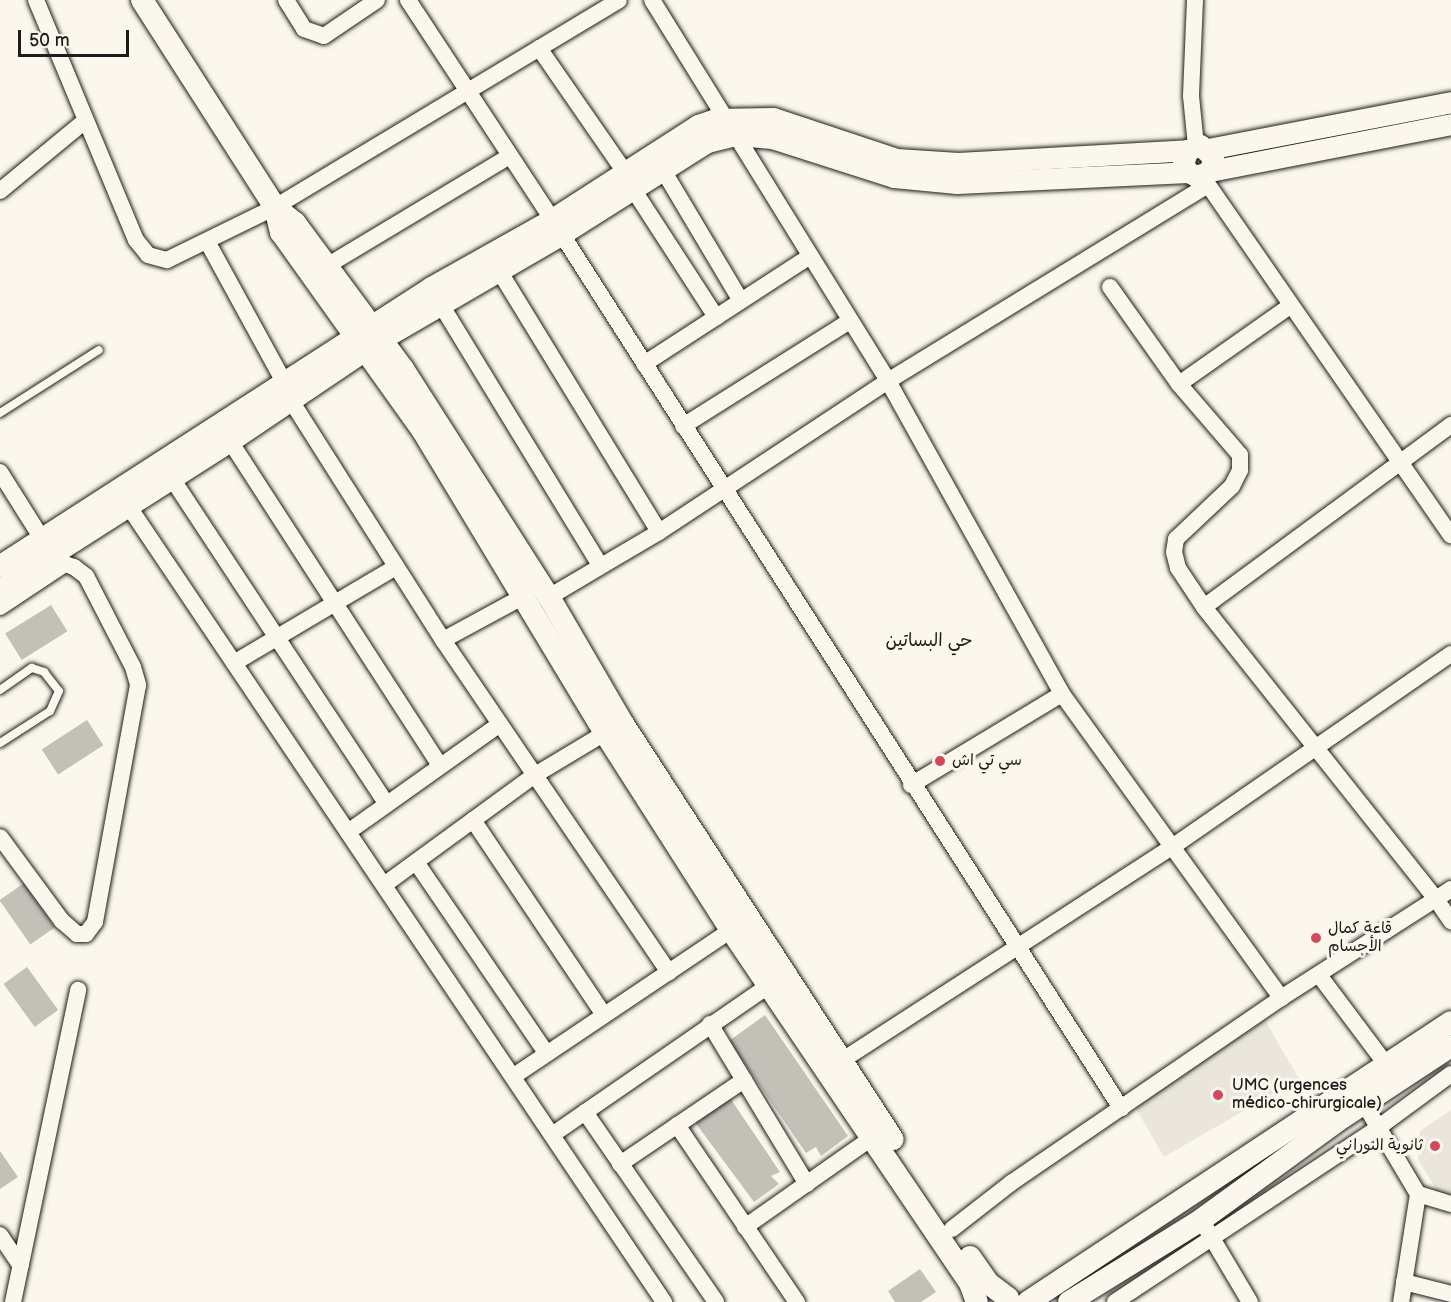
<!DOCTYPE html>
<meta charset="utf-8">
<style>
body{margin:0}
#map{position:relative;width:1451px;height:1302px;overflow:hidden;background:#fbf7ec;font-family:"Balsamiq Sans","Playpen Sans Arabic",sans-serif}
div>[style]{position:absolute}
.built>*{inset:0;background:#eae6dc;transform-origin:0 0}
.building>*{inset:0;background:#c3c0b8;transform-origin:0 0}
.roads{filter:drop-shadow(0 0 2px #1c1c1c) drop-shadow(0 0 2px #1c1c1c)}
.service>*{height:8px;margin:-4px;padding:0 4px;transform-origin:4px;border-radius:4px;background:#fbf7ec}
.minor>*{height:16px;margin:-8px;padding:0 8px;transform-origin:8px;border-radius:8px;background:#fbf7ec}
.tertiary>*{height:21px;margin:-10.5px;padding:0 10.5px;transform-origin:10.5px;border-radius:10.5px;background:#fbf7ec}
.secondary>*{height:22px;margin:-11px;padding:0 11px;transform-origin:11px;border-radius:11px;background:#fbf7ec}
.dots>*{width:16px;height:16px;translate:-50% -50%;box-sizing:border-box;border:3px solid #fbf7ec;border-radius:50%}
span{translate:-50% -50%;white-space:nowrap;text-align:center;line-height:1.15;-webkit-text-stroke:6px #fbf7ec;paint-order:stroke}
.poi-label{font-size:16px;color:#1c1c1c}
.left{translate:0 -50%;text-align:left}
.right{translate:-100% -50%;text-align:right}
.neighbourhood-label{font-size:18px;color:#1c1c1c}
.scale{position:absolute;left:18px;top:30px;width:111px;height:27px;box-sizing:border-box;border:3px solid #1c1c1c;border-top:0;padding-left:8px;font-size:18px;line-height:21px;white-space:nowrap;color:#1c1c1c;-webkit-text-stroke:4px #fbf7ec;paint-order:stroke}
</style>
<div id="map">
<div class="built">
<div style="left:1265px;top:1020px;width:68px;height:156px;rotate:60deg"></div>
<div style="clip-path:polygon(1451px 1110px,1451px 1197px,1439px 1194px,1418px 1160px,1420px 1131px)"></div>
</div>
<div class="building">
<div style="left:51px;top:605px;width:31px;height:54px;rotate:58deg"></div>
<div style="left:87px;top:720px;width:30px;height:54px;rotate:57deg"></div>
<div style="left:24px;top:883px;width:54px;height:30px;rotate:55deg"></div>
<div style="left:27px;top:967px;width:53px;height:29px;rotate:54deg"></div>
<div style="clip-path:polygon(765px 1015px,848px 1136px,821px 1156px,816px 1147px,806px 1153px,729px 1041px)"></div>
<div style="clip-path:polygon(730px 1098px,780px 1172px,771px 1176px,779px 1184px,754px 1202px,694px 1121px)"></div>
<div style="clip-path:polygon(0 1151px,18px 1177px,0 1189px)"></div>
<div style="clip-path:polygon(920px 1269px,936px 1292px,921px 1302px,895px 1302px,888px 1291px)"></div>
</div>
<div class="roads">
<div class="service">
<div style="left:0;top:413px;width:117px;rotate:-32.5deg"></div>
<div style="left:0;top:690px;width:39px;rotate:-35deg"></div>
<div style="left:32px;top:668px;width:13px;rotate:18deg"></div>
<div style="left:44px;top:672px;width:24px;rotate:52deg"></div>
<div style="left:59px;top:691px;width:22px;rotate:114deg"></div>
<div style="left:50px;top:711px;width:59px;rotate:147.4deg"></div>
</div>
<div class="minor">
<div style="left:36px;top:0;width:260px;rotate:67.4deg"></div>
<div style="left:136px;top:240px;width:19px;rotate:51deg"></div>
<div style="left:148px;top:255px;width:20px;rotate:15deg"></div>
<div style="left:167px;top:260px;width:120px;rotate:-26.1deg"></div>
<div style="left:275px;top:207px;width:401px;rotate:-31deg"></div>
<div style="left:286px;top:0;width:34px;rotate:58deg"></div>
<div style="left:304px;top:29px;width:21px;rotate:19deg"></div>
<div style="left:324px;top:36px;width:64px;rotate:-34.2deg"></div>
<div style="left:408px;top:0;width:262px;rotate:56.7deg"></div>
<div style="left:552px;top:219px;width:1056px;rotate:57.38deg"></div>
<div style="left:652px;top:0;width:448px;rotate:58.2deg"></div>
<div style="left:888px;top:381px;width:358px;rotate:60.9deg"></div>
<div style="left:1062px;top:694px;width:375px;rotate:54.2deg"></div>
<div style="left:1195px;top:0;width:96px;rotate:92.4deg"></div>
<div style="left:1191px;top:96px;width:50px;rotate:84.3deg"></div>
<div style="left:539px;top:48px;width:151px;rotate:55.3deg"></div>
<div style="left:663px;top:170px;width:152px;rotate:59.2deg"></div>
<div style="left:1202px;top:176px;width:437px;rotate:55.3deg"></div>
<div style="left:633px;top:189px;width:153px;rotate:57deg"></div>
<div style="left:0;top:191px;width:110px;rotate:-39.5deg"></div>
<div style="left:208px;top:243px;width:156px;rotate:61.3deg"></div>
<div style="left:325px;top:267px;width:216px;rotate:-31deg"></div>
<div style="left:498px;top:269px;width:308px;rotate:58.5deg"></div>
<div style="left:1110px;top:287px;width:119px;rotate:54.6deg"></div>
<div style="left:440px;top:303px;width:307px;rotate:58.6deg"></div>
<div style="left:644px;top:364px;width:198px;rotate:-33deg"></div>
<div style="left:290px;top:399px;width:285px;rotate:57.6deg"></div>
<div style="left:443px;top:640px;width:402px;rotate:55.8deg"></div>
<div style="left:683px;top:426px;width:197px;rotate:-32.2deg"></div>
<div style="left:230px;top:441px;width:385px;rotate:57.1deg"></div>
<div style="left:0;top:472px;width:77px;rotate:57.8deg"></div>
<div style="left:171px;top:477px;width:391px;rotate:56.6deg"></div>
<div style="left:127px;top:504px;width:962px;rotate:56.06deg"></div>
<div style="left:549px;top:597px;width:128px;rotate:-30.6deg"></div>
<div style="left:659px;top:532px;width:274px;rotate:-33.4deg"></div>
<div style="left:888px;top:381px;width:375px;rotate:-31.5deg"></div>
<div style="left:0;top:607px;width:78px;rotate:-33.5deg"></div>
<div style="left:65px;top:564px;width:9px;rotate:18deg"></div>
<div style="left:74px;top:567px;width:15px;rotate:37deg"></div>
<div style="left:86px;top:576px;width:102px;rotate:62.7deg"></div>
<div style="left:133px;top:667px;width:19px;rotate:74deg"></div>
<div style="left:138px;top:685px;width:241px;rotate:100.3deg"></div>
<div style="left:95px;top:922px;width:15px;rotate:127deg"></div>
<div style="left:86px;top:934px;width:9px;rotate:180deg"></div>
<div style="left:77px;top:934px;width:20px;rotate:-139deg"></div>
<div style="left:62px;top:921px;width:104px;rotate:-126.4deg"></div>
<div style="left:1204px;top:607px;width:307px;rotate:-36.4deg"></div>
<div style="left:443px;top:640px;width:92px;rotate:-28.5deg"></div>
<div style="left:234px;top:663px;width:188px;rotate:-30.7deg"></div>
<div style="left:911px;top:785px;width:176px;rotate:-31.1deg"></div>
<div style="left:473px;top:820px;width:235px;rotate:56.1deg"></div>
<div style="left:348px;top:832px;width:186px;rotate:-35.4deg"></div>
<div style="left:416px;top:862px;width:232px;rotate:55.7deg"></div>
<div style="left:384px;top:885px;width:187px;rotate:-36.1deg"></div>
<div style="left:535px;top:775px;width:82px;rotate:-31deg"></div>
<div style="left:1451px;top:889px;width:18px;rotate:146deg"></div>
<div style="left:1436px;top:899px;width:27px;rotate:56deg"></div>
<div style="left:1319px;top:975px;width:115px;rotate:53.1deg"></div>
<div style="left:710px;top:1024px;width:187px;rotate:58.8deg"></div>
<div style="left:841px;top:1061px;width:394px;rotate:-32.9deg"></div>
<div style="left:1172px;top:847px;width:339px;rotate:-34.7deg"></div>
<div style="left:514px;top:1076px;width:262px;rotate:-33.9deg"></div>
<div style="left:1359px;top:1095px;width:115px;rotate:59.2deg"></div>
<div style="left:1418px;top:1194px;width:109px;rotate:98.9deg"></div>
<div style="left:585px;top:1112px;width:231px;rotate:55.4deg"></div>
<div style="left:677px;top:1125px;width:214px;rotate:55.9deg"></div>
<div style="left:552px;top:1135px;width:275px;rotate:-34.6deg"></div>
<div style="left:620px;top:1164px;width:150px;rotate:-34.1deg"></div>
<div style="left:1418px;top:1194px;width:34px;rotate:17deg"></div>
<div style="left:745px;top:1227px;width:156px;rotate:-35.1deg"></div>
<div style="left:1206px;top:1228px;width:86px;rotate:59.3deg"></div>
<div style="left:952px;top:1229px;width:75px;rotate:-37.9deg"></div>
<div style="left:1011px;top:1183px;width:327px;rotate:-34.4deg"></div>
<div style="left:1281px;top:998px;width:184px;rotate:-32.6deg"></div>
<div style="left:1436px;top:899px;width:373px;rotate:-128.5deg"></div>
<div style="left:1204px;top:607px;width:47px;rotate:-123.7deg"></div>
<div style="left:1178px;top:568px;width:16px;rotate:-104deg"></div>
<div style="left:1174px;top:552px;width:13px;rotate:-81deg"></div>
<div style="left:1176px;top:539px;width:77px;rotate:-43.4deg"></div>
<div style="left:1232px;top:486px;width:18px;rotate:-63deg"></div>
<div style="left:1240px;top:470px;width:15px;rotate:-90deg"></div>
<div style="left:1240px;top:455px;width:94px;rotate:-130.7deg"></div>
<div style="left:1179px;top:384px;width:136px;rotate:-35.1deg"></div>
<div style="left:0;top:1235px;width:37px;rotate:56deg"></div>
<div style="left:1404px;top:1282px;width:49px;rotate:14.3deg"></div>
<div style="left:13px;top:1302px;width:319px;rotate:-78.2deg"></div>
<div style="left:1115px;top:1302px;width:317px;rotate:-33.5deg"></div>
<div style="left:1379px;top:1127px;width:89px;rotate:-36.4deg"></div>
</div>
<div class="tertiary">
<div style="left:1208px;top:149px;width:248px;rotate:-10.9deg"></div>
<div style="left:1210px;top:171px;width:246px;rotate:-11deg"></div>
<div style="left:0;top:565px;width:513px;rotate:-32.82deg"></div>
<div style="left:431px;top:287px;width:139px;rotate:-29.3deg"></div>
<div style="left:552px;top:219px;width:174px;rotate:-32.8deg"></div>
<div style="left:698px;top:125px;width:18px;rotate:-19deg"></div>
<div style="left:715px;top:119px;width:58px;rotate:-1deg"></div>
<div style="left:773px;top:118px;width:130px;rotate:18.4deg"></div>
<div style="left:896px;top:159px;width:62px;rotate:3.7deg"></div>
<div style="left:958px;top:163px;width:230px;rotate:-3.2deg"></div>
<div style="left:1188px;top:150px;width:13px;rotate:-23deg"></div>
<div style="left:1200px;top:145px;width:18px;rotate:43deg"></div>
<div style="left:1213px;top:157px;width:14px;rotate:102deg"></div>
<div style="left:1210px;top:171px;width:15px;rotate:160deg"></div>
<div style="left:1196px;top:176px;width:9px;rotate:-153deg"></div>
<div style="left:1188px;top:172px;width:10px;rotate:-119deg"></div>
<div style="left:1183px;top:163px;width:14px;rotate:-69deg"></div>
<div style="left:0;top:588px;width:273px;rotate:-32.6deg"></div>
<div style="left:230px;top:441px;width:181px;rotate:-34deg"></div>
<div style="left:380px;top:340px;width:211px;rotate:-30.2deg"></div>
<div style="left:562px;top:234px;width:172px;rotate:-32.4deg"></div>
<div style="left:707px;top:142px;width:30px;rotate:-14deg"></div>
<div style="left:736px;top:135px;width:36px;rotate:5deg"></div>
<div style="left:772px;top:138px;width:128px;rotate:17.7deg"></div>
<div style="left:894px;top:177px;width:63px;rotate:5.4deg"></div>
<div style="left:957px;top:183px;width:231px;rotate:-2.7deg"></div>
</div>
<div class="secondary">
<div style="left:142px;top:0;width:246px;rotate:57.3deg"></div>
<div style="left:275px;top:207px;width:26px;rotate:77deg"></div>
<div style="left:281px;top:232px;width:244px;rotate:54.5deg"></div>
<div style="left:423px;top:431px;width:353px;rotate:58.9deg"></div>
<div style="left:605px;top:733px;width:234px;rotate:57.4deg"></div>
<div style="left:731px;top:930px;width:426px;rotate:55.9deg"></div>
<div style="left:970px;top:1283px;width:20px;rotate:70deg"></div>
<div style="left:275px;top:207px;width:26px;rotate:39deg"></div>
<div style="left:295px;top:223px;width:182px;rotate:53.5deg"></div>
<div style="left:403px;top:369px;width:271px;rotate:57.4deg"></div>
<div style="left:549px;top:597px;width:147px;rotate:59.8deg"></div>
<div style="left:623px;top:724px;width:495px;rotate:57deg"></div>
<div style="left:970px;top:1257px;width:32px;rotate:55deg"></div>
<div style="left:988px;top:1283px;width:25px;rotate:37deg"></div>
<div style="left:1028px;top:1302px;width:507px;rotate:-33.5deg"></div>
<div style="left:1069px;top:1302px;width:155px;rotate:-31.8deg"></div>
<div style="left:1201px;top:1220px;width:175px;rotate:-36deg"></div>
<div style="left:1343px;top:1117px;width:129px;rotate:-33.3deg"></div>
</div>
</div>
<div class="dots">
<div style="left:940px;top:761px;background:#d1495b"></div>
<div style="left:1316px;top:938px;background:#d1495b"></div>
<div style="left:1218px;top:1095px;background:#d1495b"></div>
<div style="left:1435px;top:1146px;background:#d1495b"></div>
</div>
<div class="poi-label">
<span class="left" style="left:952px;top:761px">سي تي اش</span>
<span class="left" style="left:1328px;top:938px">قاعة كمال<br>الأجسام</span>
<span class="left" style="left:1232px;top:1095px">UMC (urgences<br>médico-chirurgicale)</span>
<span class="right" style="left:1423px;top:1146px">ثانوية النوراني</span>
</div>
<div class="neighbourhood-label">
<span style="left:929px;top:641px">حي البساتين</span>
</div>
<div class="scale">50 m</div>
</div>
